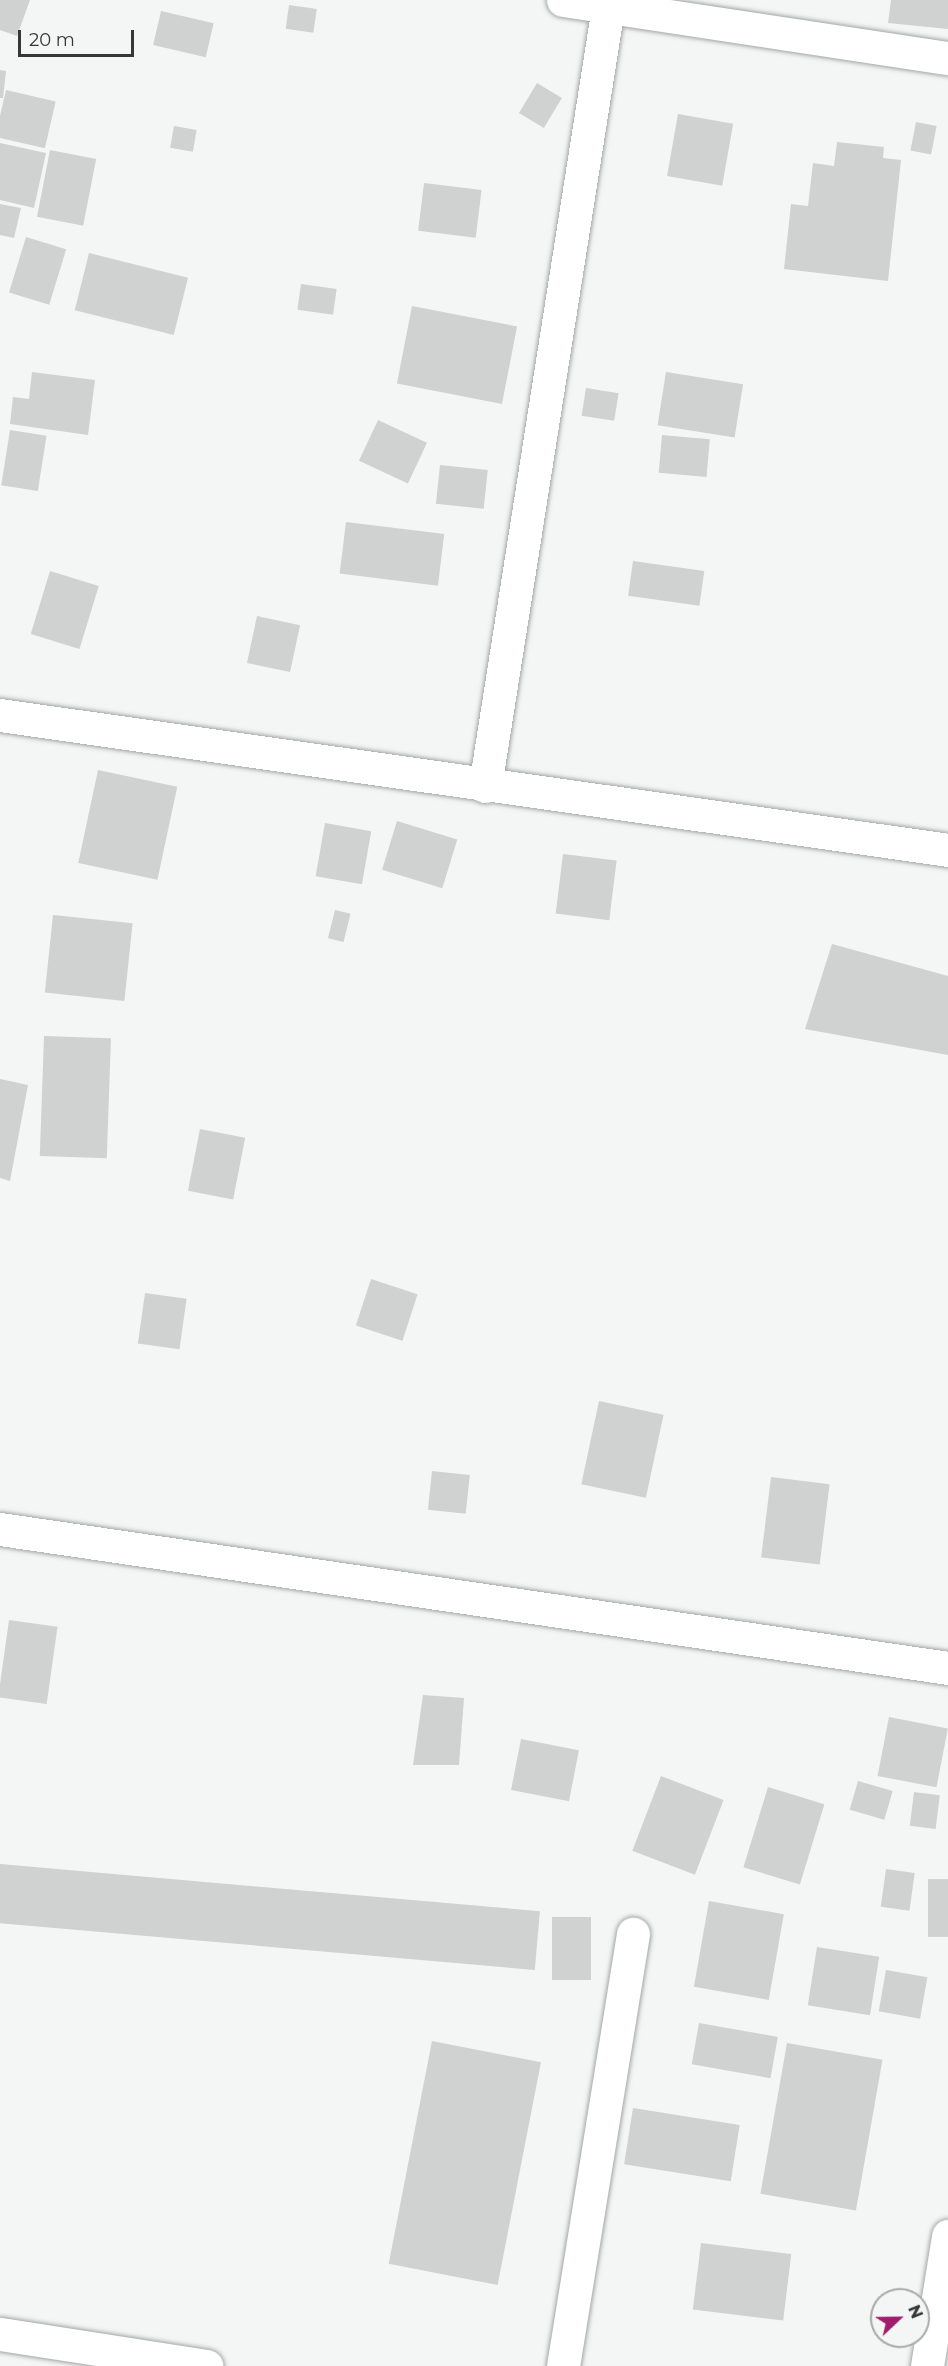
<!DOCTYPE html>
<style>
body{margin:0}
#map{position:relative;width:948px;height:2366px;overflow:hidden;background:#f3f6f4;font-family:Montserrat,sans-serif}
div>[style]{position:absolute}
.building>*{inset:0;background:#cfd2d0;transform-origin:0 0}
.roads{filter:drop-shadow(0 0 2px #a4a7a5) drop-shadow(0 0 2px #a4a7a5)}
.minor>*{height:33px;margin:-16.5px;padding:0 16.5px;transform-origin:16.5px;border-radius:16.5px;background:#fff}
.major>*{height:33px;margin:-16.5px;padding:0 16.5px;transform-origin:16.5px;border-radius:16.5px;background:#fff}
span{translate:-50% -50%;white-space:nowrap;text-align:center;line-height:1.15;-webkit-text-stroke:4.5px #f3f6f4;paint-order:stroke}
.north{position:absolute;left:870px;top:2288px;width:60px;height:60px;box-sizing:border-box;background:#f3f6f4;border:2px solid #a7aaa8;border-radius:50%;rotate:68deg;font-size:16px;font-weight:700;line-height:24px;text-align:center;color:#363736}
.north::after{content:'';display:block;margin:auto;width:21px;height:27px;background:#a01d6d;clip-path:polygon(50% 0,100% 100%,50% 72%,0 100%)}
.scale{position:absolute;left:18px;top:30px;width:116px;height:27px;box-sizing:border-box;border:3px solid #363736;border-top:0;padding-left:8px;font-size:18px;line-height:21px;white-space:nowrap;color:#363736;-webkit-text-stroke:4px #f3f6f4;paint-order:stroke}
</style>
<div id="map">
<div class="building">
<div style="clip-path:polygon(0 0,30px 0,17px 36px,0 30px)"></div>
<div style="clip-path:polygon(891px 0,948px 0,948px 29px,888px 23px)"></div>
<div style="left:289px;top:5px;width:28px;height:24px;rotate:8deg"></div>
<div style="left:161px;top:11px;width:54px;height:35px;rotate:13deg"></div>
<div style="clip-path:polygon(0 70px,6px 71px,3px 98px,0 98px)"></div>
<div style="left:537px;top:83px;width:29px;height:35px;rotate:31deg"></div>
<div style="left:6px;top:90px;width:51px;height:48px;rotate:13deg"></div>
<div style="left:678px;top:114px;width:56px;height:63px;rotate:10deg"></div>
<div style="left:916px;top:122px;width:21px;height:29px;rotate:11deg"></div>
<div style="left:174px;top:126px;width:23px;height:22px;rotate:10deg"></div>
<div style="clip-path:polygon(837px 142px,884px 147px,883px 158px,901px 160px,888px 281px,784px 269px,791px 204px,808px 206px,813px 163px,834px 166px)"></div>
<div style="clip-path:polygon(0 143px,46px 153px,34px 208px,0 200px)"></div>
<div style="left:50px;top:150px;width:47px;height:68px;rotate:11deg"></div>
<div style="left:424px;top:183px;width:58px;height:48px;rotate:7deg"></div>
<div style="clip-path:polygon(0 204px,21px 208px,14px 238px,0 235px)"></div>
<div style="left:26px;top:237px;width:42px;height:58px;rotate:17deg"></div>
<div style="left:89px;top:253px;width:102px;height:59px;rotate:14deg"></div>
<div style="left:301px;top:284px;width:36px;height:26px;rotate:8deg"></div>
<div style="left:412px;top:306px;width:107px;height:79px;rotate:11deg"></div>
<div style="clip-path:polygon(32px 372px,95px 380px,88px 435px,10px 424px,13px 397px,29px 399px)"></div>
<div style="left:666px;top:372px;width:78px;height:54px;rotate:9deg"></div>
<div style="left:586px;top:388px;width:33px;height:28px;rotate:9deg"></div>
<div style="left:378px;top:420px;width:54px;height:45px;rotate:25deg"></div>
<div style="left:10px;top:430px;width:37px;height:56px;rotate:9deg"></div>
<div style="left:662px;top:435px;width:48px;height:38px;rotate:5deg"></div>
<div style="left:440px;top:465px;width:48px;height:39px;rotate:6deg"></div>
<div style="left:346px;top:522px;width:99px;height:52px;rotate:7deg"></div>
<div style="left:633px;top:561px;width:72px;height:35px;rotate:8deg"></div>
<div style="left:50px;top:571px;width:51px;height:66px;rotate:17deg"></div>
<div style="left:257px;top:616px;width:44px;height:48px;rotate:12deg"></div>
<div style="left:98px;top:770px;width:81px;height:95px;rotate:12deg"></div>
<div style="left:397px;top:821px;width:63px;height:51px;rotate:17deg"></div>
<div style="left:325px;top:823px;width:47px;height:54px;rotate:10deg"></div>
<div style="left:563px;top:854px;width:54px;height:60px;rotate:7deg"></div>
<div style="left:335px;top:910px;width:16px;height:29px;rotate:14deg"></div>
<div style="left:53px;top:915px;width:80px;height:78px;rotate:6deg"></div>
<div style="clip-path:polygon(832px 944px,948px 976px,948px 1055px,805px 1029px)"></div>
<div style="left:44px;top:1036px;width:67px;height:120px;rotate:2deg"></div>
<div style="clip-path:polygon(0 1079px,28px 1085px,10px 1181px,0 1178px)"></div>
<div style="left:200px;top:1129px;width:46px;height:63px;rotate:11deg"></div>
<div style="left:371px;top:1279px;width:49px;height:49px;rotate:18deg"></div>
<div style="left:145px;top:1293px;width:42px;height:51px;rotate:8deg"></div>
<div style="left:599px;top:1401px;width:66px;height:85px;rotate:12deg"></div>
<div style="left:432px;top:1471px;width:38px;height:39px;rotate:6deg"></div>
<div style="left:771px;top:1477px;width:59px;height:81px;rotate:7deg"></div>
<div style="left:9px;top:1620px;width:49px;height:78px;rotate:8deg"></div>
<div style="clip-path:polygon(423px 1695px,464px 1698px,459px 1765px,413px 1765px)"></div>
<div style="left:889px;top:1717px;width:60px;height:60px;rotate:11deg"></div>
<div style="left:521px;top:1739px;width:59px;height:52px;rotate:11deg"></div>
<div style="left:661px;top:1776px;width:67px;height:80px;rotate:21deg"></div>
<div style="left:858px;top:1781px;width:36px;height:30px;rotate:16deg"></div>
<div style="left:768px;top:1787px;width:59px;height:84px;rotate:17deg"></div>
<div style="left:914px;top:1792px;width:26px;height:34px;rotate:7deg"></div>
<div style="left:0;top:1864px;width:542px;height:59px;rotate:5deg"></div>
<div style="left:886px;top:1869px;width:29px;height:38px;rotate:8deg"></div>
<div style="left:928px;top:1879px;width:20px;height:58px"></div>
<div style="left:709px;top:1901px;width:76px;height:87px;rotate:10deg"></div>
<div style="left:552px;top:1917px;width:39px;height:63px"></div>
<div style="left:817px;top:1947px;width:63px;height:59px;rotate:9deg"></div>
<div style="left:886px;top:1970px;width:42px;height:42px;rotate:10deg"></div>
<div style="left:699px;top:2023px;width:80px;height:42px;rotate:10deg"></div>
<div style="left:432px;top:2041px;width:111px;height:227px;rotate:11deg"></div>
<div style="left:787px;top:2043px;width:97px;height:153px;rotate:10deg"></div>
<div style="left:633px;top:2108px;width:108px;height:57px;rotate:9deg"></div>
<div style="left:701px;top:2243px;width:91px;height:67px;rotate:7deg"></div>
</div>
<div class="roads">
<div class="minor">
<div style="left:563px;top:0;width:389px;rotate:8.6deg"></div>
<div style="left:0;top:715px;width:958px;rotate:8.1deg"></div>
<div style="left:485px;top:786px;width:796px;rotate:-81.03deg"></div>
<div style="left:0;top:1529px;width:958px;rotate:8.34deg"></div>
<div style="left:563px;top:2366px;width:438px;rotate:-80.8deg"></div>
<div style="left:927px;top:2366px;width:132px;rotate:-80.8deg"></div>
</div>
<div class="major">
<div style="left:0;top:2334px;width:209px;rotate:8.8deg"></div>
</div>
</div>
<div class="north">N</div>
<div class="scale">20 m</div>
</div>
